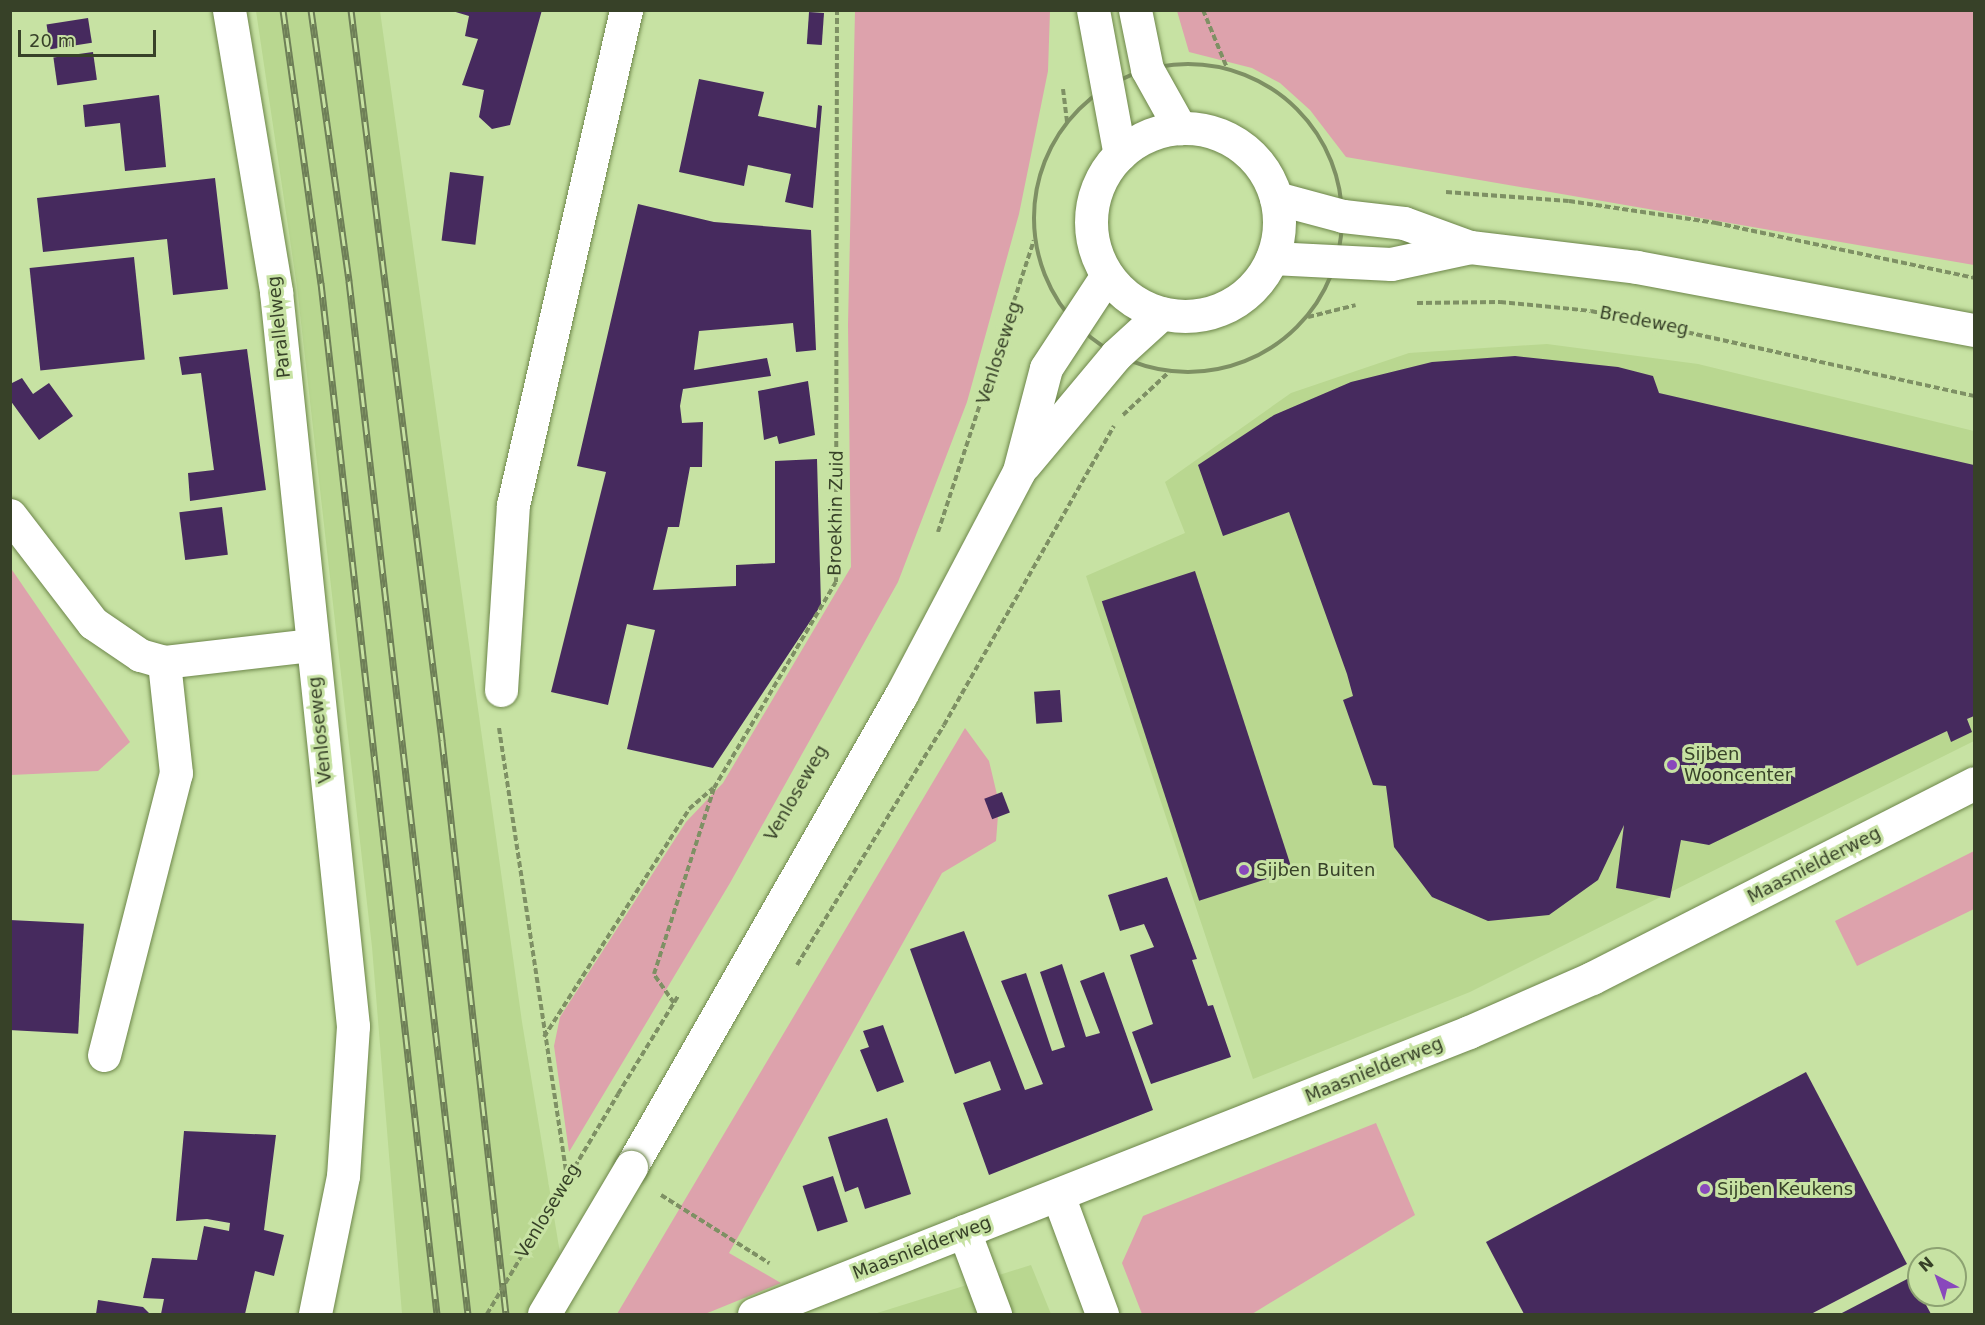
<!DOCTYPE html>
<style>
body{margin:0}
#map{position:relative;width:1985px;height:1325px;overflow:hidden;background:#c7e2a3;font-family:"DejaVu Sans",sans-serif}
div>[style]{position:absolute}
.built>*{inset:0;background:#b9d790}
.green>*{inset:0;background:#dda2ac}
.building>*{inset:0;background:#462a5e;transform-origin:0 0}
.path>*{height:4px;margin-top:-2px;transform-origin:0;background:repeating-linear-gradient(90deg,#7e9064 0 6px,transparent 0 9px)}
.path>.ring{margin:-2px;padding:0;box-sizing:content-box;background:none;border:4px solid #7e9064;border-radius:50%}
.roads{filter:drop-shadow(0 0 2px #6d864a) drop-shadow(0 0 2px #6d864a)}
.minor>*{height:33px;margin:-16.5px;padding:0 16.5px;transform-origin:16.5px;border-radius:16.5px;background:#fff}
.minor>.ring{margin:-16.5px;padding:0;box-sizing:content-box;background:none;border:33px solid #fff;border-radius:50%}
.rail>*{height:7px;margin-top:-3.5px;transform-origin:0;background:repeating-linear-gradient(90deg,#c7e2a3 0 14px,#6e7f57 0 28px);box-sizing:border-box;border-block:2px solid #6e7f57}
.path-bridge>*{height:4px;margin-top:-2px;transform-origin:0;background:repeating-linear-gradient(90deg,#7e9064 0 6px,transparent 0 9px)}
.bridges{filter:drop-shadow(0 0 2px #6d864a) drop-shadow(0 0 2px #6d864a)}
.minor-bridge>*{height:33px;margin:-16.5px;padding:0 16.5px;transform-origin:16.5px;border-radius:16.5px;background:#fff}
.dots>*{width:16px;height:16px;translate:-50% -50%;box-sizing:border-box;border:3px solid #c7e2a3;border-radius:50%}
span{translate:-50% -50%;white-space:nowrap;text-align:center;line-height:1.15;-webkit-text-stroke:6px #c7e2a3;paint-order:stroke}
.street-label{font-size:18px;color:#374128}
.poi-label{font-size:18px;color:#374128}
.left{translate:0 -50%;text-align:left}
.frame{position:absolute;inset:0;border:12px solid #374128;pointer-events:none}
.north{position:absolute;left:1907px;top:1247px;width:60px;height:60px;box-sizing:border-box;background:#c7e2a3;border:2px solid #8da272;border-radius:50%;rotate:319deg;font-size:16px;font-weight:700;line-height:24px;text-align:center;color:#374128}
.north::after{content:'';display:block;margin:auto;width:21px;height:27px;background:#8948bc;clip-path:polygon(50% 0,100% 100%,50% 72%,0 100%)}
.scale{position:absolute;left:18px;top:30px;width:138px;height:27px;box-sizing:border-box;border:3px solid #374128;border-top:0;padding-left:8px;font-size:18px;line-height:21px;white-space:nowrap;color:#374128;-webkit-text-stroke:4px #c7e2a3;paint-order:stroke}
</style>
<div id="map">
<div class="built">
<div style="clip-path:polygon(256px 11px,380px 11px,522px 1022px,570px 1314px,402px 1314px,372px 947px,297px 287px)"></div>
<div style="clip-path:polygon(1547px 344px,1698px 364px,1974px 431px,1974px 741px,1470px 992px,1253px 1079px,1086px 576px,1185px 533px,1165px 482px,1291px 393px,1409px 353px)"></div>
<div style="clip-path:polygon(1031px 1265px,1051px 1314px,874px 1314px)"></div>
</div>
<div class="green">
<div style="clip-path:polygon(855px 11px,1050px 11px,1048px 71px,1019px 214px,967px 402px,898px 582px,730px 883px,569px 1152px,554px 1046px,560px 1017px,686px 822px,723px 783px,851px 567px,848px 325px)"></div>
<div style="clip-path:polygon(1177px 11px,1974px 11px,1974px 265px,1346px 157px,1310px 110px,1280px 83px,1252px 68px,1189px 52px)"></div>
<div style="clip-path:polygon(10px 567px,130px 742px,98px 771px,11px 775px)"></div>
<div style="clip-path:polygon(965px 728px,989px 761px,999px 803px,996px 841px,942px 873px,729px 1253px,781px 1283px,705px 1314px,617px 1314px)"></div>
<div style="clip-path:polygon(1974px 851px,1974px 909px,1857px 966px,1835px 921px)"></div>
<div style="clip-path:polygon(1376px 1123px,1415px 1215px,1252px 1314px,1142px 1314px,1122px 1263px,1143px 1216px)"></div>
</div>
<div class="building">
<div style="clip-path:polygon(449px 10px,542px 10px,510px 125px,492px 129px,479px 117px,484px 90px,462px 85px,478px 39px,465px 36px,469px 16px)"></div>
<div style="left:824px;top:13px;width:32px;height:15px;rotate:94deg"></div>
<div style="left:88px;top:18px;width:25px;height:42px;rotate:81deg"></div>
<div style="left:93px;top:52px;width:28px;height:40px;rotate:82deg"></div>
<div style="clip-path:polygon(699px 79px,764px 92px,758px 116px,816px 128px,818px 105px,822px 106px,813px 208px,785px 202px,791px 174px,748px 165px,744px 186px,679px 172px)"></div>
<div style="clip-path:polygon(159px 95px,166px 167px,125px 171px,120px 123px,85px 127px,83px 105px)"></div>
<div style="left:450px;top:172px;width:34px;height:69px;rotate:7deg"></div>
<div style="clip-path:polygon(215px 178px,228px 289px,173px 295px,167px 239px,43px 252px,37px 198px)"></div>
<div style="clip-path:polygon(638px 204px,714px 222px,811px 230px,816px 350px,796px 352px,793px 323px,699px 331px,694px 370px,767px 358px,771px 376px,683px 389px,680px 406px,682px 423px,703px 422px,702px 467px,690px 467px,679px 527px,668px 527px,653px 590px,736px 586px,736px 565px,775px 563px,775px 461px,817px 459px,821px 605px,713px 768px,627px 749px,655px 630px,627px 624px,608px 705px,551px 692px,606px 472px,577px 466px)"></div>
<div style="left:134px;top:257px;width:103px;height:105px;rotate:84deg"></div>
<div style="clip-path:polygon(247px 349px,266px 490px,190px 501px,188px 473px,214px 470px,201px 373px,182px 375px,179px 357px)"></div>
<div style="clip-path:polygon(1515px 356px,1618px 367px,1653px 376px,1659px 393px,1974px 465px,1974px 716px,1967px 719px,1972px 732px,1951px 742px,1947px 731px,1709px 845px,1681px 840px,1670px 898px,1616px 888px,1624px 825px,1598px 880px,1549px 915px,1488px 921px,1432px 897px,1394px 847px,1386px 786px,1373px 785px,1343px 700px,1353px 696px,1347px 674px,1289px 512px,1223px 536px,1198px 465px,1274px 415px,1351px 382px,1432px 362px)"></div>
<div style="clip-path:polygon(22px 378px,33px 394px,49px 383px,73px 416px,39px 440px,10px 400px,10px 384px)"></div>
<div style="clip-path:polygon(808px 381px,815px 435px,779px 444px,777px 436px,764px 440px,758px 391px)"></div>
<div style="left:222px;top:507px;width:48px;height:43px;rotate:83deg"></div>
<div style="left:1195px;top:571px;width:315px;height:98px;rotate:72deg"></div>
<div style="left:1060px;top:690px;width:32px;height:26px;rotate:86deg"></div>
<div style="left:1002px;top:792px;width:22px;height:19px;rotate:69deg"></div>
<div style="clip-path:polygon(1167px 877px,1197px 959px,1192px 960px,1208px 1006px,1213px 1005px,1231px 1057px,1151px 1084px,1132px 1032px,1153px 1024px,1130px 955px,1154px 947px,1144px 924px,1120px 931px,1108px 895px)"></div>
<div style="left:10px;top:920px;width:74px;height:110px;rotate:3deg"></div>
<div style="clip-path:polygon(964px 931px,1025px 1090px,1043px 1084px,1001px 981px,1026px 973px,1052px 1051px,1065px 1047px,1040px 972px,1062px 964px,1086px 1037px,1100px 1033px,1080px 981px,1104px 972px,1153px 1110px,989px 1175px,963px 1103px,1001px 1090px,990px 1061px,955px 1074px,910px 949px)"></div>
<div style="clip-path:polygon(883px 1025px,904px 1082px,877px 1092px,860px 1050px,869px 1047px,863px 1031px)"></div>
<div style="clip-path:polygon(1806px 1072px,1907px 1264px,1811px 1314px,1524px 1314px,1486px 1242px)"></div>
<div style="clip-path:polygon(887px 1118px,911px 1194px,865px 1209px,858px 1187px,845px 1192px,828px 1137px)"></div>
<div style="clip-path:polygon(184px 1131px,276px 1135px,264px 1230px,284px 1235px,274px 1276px,255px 1271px,245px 1314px,161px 1314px,164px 1299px,143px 1298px,152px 1258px,197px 1260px,204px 1226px,229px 1231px,230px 1223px,207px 1219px,176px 1221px)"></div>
<div style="left:833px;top:1176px;width:48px;height:32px;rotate:72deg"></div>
<div style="clip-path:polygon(1911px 1277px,1931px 1314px,1840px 1314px)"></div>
<div style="clip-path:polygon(98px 1300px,143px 1307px,150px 1314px,96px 1314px)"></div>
</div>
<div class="path">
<div style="left:1203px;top:10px;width:63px;rotate:67.5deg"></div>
<div class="ring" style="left:1034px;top:64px;width:304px;height:304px"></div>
<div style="left:1063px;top:89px;width:33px;rotate:83deg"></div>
<div style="left:1446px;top:192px;width:123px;rotate:4.2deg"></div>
<div style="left:1569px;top:201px;width:149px;rotate:8.5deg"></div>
<div style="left:1716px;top:223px;width:264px;rotate:12deg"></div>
<div style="left:1417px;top:303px;width:83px;rotate:-0.7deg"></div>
<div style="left:1500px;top:302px;width:91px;rotate:5.6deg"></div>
<div style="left:1591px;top:311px;width:392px;rotate:12.5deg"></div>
<div style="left:1308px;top:317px;width:49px;rotate:-14deg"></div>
<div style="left:1123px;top:415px;width:63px;rotate:-43.1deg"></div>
<div style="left:938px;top:532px;width:307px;rotate:-71.8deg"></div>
<div style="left:499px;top:728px;width:466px;rotate:81.4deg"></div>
<div style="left:797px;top:965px;width:281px;rotate:-58.5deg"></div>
<div style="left:944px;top:725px;width:344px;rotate:-60.4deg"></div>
<div style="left:674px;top:1003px;width:35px;rotate:-125deg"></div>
<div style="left:654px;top:974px;width:195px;rotate:-72.1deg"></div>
<div style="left:714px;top:788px;width:239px;rotate:-59.4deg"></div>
<div style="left:836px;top:582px;width:572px;rotate:-89.9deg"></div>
<div style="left:544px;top:1037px;width:270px;rotate:-57.5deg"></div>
<div style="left:689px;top:809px;width:32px;rotate:-41deg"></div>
<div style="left:618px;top:1094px;width:115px;rotate:-58.5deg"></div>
<div style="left:661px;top:1195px;width:128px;rotate:32.2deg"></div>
</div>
<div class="roads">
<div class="minor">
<div style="left:229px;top:10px;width:286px;rotate:80.5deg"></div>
<div style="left:276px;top:292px;width:738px;rotate:84.01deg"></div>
<div style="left:353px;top:1026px;width:150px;rotate:93.8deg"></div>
<div style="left:343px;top:1176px;width:141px;rotate:101.5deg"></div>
<div style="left:1093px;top:10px;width:147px;rotate:79.5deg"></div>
<div style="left:1135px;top:10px;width:60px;rotate:78.5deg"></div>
<div style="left:1147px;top:69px;width:68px;rotate:60.8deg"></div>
<div class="ring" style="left:1091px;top:128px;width:155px;height:155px"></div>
<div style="left:1276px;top:198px;width:69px;rotate:15deg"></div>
<div style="left:1343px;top:216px;width:61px;rotate:6.5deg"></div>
<div style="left:1404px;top:223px;width:70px;rotate:20deg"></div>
<div style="left:1470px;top:247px;width:168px;rotate:6.8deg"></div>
<div style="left:1637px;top:267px;width:343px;rotate:10.6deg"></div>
<div style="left:1272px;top:258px;width:119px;rotate:2.9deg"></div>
<div style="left:1391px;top:264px;width:81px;rotate:-12.1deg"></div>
<div style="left:1024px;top:465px;width:143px;rotate:-50.1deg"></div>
<div style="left:1116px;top:355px;width:62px;rotate:-42.4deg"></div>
<div style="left:10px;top:515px;width:136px;rotate:52.5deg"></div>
<div style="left:93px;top:623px;width:57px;rotate:34.2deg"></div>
<div style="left:140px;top:655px;width:25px;rotate:16deg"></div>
<div style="left:164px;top:662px;width:148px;rotate:-6.6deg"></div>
<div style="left:501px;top:690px;width:185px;rotate:-86.3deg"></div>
<div style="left:513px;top:505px;width:508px;rotate:-77.14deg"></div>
<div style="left:104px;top:1055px;width:291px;rotate:-75.7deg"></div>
<div style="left:176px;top:773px;width:112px;rotate:-96.2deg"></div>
<div style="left:631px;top:1167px;width:544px;rotate:-60.23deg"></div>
<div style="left:901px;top:695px;width:253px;rotate:-62.2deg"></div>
<div style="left:1019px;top:471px;width:106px;rotate:-75.3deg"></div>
<div style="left:1046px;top:368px;width:111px;rotate:-56.7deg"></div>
<div style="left:1058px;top:1195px;width:127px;rotate:69.7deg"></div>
<div style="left:964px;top:1231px;width:89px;rotate:69.5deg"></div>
<div style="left:754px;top:1314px;width:769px;rotate:-21.52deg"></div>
<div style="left:1469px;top:1032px;width:134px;rotate:-23.7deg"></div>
<div style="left:1592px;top:978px;width:429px;rotate:-27deg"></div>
</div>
</div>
<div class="rail">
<div style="left:283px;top:10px;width:276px;rotate:82.1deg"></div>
<div style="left:321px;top:283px;width:1038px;rotate:83.58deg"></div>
<div style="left:311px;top:10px;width:274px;rotate:82deg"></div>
<div style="left:349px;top:281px;width:1040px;rotate:83.43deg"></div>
<div style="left:351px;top:10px;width:736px;rotate:82.89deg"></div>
<div style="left:442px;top:740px;width:578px;rotate:83.64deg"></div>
</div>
<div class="path-bridge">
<div style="left:487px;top:1314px;width:256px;rotate:-59.2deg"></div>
</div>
<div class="bridges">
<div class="minor-bridge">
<div style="left:544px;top:1314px;width:171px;rotate:-59.4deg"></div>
</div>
</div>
<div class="dots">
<div style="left:1672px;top:765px;background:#8948bc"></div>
<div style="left:1244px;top:870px;background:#8948bc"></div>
<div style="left:1705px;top:1189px;background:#8948bc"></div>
</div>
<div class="street-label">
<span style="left:1644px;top:321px;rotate:11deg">Bredeweg</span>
<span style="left:279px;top:327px;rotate:-96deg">Parallelweg</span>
<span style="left:999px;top:353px;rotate:-72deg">Venloseweg</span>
<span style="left:836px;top:513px;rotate:-89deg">Broekhin Zuid</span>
<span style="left:320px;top:730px;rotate:-96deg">Venloseweg</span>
<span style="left:796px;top:793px;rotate:-60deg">Venloseweg</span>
<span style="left:1814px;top:865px;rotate:-27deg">Maasnielderweg</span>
<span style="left:1374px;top:1070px;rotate:-22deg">Maasnielderweg</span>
<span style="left:548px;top:1211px;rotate:-59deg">Venloseweg</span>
<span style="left:922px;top:1248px;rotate:-21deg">Maasnielderweg</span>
</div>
<div class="poi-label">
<span class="left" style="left:1684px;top:765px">Sijben<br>Wooncenter</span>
<span class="left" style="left:1256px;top:870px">Sijben Buiten</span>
<span class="left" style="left:1717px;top:1189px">Sijben Keukens</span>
</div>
<div class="frame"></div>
<div class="north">N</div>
<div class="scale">20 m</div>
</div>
